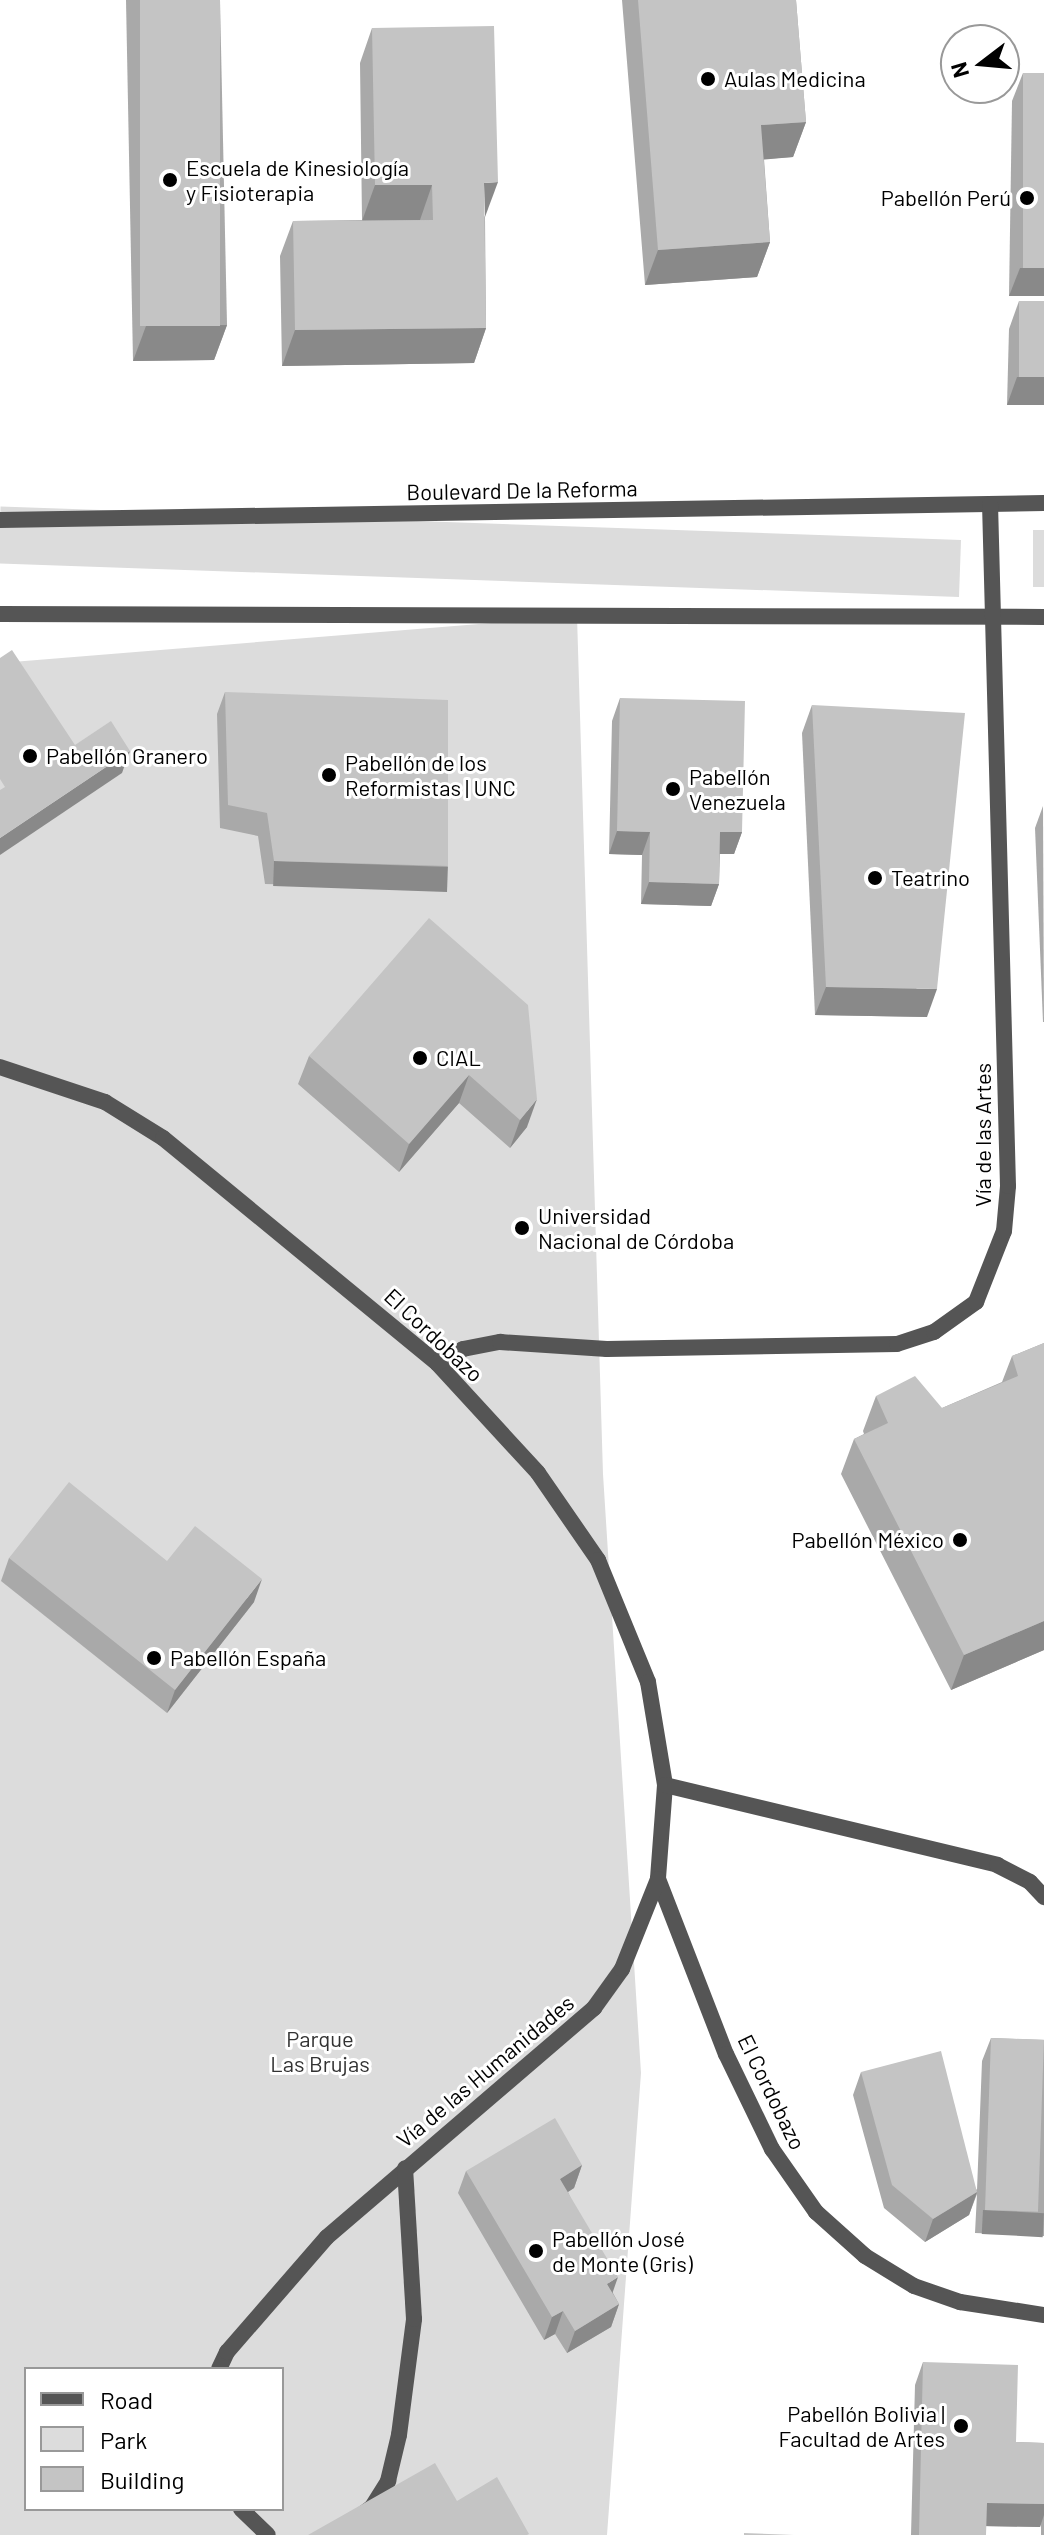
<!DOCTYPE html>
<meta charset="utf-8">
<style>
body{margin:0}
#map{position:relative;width:1044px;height:2535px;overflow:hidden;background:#fff;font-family:Barlow,sans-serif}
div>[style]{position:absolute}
.green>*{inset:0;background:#dcdcdc;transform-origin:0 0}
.street>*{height:16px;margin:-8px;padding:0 8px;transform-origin:8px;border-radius:8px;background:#555}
.wall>*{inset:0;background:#a9a9a9}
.shaded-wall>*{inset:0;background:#898989;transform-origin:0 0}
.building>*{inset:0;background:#c4c4c4;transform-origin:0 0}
.dots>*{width:22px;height:22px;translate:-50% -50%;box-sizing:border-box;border:4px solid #fff;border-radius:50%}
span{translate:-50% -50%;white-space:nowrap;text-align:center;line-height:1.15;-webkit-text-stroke:6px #fff;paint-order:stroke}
.poi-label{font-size:22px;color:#000}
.left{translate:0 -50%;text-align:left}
.right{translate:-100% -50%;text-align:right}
.street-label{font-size:22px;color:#000}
.park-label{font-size:22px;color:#333}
.legend{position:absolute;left:24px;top:2367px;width:260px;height:144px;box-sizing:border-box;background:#fff;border:2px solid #999;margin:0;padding:10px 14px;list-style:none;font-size:24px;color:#000}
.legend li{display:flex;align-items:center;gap:16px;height:40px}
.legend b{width:40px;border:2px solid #999}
.north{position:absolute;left:940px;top:24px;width:80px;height:80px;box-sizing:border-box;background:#fff;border:2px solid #999;border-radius:50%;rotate:254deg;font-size:22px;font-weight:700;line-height:32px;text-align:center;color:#000}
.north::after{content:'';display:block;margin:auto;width:28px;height:36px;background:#000;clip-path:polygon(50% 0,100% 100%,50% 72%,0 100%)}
</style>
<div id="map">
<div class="green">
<div style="left:1033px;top:530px;width:11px;height:57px"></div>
<div style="left:961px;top:540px;width:57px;height:961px;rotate:92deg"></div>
<div style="clip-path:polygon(evenodd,577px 616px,603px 1474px,641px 2073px,607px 2535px,0 2535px,0 663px,577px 616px,26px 2369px,282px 2369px,282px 2509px,26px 2509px,26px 2369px)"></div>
</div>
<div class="street">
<div style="left:0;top:520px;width:1044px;rotate:-0.93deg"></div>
<div style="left:0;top:614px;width:1044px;rotate:0.16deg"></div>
<div style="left:0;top:1067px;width:111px;rotate:18.4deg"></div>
<div style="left:105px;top:1102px;width:68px;rotate:31.8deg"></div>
<div style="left:163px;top:1138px;width:355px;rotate:39.4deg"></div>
<div style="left:437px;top:1363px;width:149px;rotate:47.4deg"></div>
<div style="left:538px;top:1473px;width:106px;rotate:55.4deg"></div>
<div style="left:598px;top:1560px;width:132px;rotate:67.7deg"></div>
<div style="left:648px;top:1682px;width:104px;rotate:80.6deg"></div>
<div style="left:665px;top:1785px;width:94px;rotate:94.3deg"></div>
<div style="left:658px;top:1879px;width:188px;rotate:68.8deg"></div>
<div style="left:726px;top:2054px;width:106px;rotate:64.2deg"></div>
<div style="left:772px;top:2149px;width:77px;rotate:55.1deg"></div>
<div style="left:816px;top:2212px;width:66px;rotate:41.9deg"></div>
<div style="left:865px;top:2256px;width:57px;rotate:31.5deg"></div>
<div style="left:914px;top:2286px;width:49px;rotate:19.2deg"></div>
<div style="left:960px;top:2302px;width:85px;rotate:8.8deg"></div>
<div style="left:437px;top:1363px;width:30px;rotate:-28deg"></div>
<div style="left:463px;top:1349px;width:38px;rotate:-11deg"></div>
<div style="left:500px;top:1342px;width:107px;rotate:3.7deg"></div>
<div style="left:607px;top:1349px;width:290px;rotate:-1deg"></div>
<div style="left:897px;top:1344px;width:39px;rotate:-18deg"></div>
<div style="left:934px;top:1332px;width:52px;rotate:-35.5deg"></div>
<div style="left:976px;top:1302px;width:76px;rotate:-68.5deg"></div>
<div style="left:1004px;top:1231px;width:45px;rotate:-84.9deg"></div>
<div style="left:1008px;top:1186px;width:682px;rotate:-91.51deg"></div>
<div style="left:665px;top:1785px;width:342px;rotate:13.5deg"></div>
<div style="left:997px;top:1865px;width:37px;rotate:27deg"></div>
<div style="left:1030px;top:1882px;width:21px;rotate:47deg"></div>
<div style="left:219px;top:2369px;width:19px;rotate:-65deg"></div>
<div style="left:227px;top:2352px;width:152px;rotate:-49deg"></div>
<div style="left:327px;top:2237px;width:352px;rotate:-40.6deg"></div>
<div style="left:594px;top:2008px;width:48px;rotate:-54.3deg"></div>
<div style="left:622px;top:1969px;width:97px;rotate:-68.2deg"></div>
<div style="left:241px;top:2509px;width:37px;rotate:44deg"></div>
<div style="left:334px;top:2535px;width:47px;rotate:-36.4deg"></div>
<div style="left:372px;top:2507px;width:31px;rotate:-58deg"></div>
<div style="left:388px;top:2481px;width:47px;rotate:-76.6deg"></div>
<div style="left:399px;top:2435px;width:117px;rotate:-82.6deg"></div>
<div style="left:414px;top:2319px;width:151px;rotate:-93.4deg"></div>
</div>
<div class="wall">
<div style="clip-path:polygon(126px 0,220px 0,227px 325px,214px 360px,133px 361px)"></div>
<div style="clip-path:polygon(622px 0,796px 0,806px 122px,793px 157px,764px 159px,770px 242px,757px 277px,645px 285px)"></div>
<div style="clip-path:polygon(372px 28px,485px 217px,486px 328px,474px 363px,282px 366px,280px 256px,293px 221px,362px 220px,360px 63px)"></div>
<div style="clip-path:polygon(1023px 73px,1044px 73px,1044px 296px,1009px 296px,1012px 101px)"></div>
<div style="clip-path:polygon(1019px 301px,1044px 301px,1044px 405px,1007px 405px,1009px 329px)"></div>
<div style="clip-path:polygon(225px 692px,448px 866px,440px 888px,265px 884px,258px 836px,220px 828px,217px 714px)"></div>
<div style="clip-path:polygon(620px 698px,742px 832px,734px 854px,720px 854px,719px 884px,711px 906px,641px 904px,642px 855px,609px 854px,612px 721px)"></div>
<div style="clip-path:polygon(812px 705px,927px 1017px,815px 1015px,802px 733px)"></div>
<div style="clip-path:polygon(1043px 806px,1044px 1022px,1043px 1022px,1035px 828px)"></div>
<div style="clip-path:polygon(528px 1005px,527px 1127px,510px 1148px,459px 1103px,399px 1172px,298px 1084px,309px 1056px)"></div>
<div style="clip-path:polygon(1044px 1343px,1044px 1650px,951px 1690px,841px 1474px,854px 1439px,864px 1434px,863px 1431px,876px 1396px,942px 1408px,1002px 1382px,1012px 1356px)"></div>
<div style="clip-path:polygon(9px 1558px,167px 1561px,254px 1602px,167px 1713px,1px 1581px)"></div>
<div style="clip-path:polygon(991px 2038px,1044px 2040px,1044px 2236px,975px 2233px,977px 2194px,969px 2215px,925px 2242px,884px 2208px,853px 2095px,861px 2072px,977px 2190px,982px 2061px)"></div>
<div style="clip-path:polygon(582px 2165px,574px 2188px,568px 2192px,613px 2293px,619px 2304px,611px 2327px,567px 2353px,555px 2334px,544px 2340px,458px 2193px,466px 2171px)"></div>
<div style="clip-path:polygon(923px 2362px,1016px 2442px,1044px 2443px,1044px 2535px,1041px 2535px,1041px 2524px,1040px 2527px,986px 2526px,986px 2535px,911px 2535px,915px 2385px)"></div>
</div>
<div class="shaded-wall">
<div style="clip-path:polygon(806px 122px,793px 157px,748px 161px,761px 125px)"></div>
<div style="clip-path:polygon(498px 182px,485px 217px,484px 183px)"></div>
<div style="clip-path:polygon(375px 185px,432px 185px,420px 220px,362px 221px)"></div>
<div style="clip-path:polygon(770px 242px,757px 277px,645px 285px,658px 250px)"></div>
<div style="clip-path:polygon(1020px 268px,1044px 268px,1044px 296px,1009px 296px)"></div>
<div style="clip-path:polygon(227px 325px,214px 360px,133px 361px,146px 326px)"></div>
<div style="clip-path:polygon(486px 328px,474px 363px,282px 366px,295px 330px)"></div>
<div style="clip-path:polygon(1017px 377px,1044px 377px,1044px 405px,1007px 405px)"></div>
<div style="clip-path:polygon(130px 751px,122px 773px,0 855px,0 838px)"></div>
<div style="clip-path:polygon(617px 831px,650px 832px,642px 855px,609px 854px)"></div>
<div style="clip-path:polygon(720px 832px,742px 832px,734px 854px,712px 854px)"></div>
<div style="left:274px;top:861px;width:174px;height:25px;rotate:2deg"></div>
<div style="clip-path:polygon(649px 882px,719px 884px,711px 906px,641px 904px)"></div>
<div style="clip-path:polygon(826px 987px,937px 989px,927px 1017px,815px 1015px)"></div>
<div style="clip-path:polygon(469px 1075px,459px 1103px,399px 1172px,409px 1144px)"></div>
<div style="clip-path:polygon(537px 1099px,527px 1127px,510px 1148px,520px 1120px)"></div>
<div style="clip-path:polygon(262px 1579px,254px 1602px,167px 1713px,175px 1690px)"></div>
<div style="clip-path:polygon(1044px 1621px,1044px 1650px,951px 1690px,964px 1655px)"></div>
<div style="clip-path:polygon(582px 2165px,574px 2188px,552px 2202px,560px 2179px)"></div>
<div style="clip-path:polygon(977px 2192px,969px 2215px,925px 2242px,933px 2219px)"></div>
<div style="left:983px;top:2210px;width:61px;height:24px;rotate:3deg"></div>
<div style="clip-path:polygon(618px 2277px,610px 2300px,607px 2284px)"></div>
<div style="clip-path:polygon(619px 2304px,611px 2327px,567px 2353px,575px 2331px)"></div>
<div style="clip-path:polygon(563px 2311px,555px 2334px,544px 2340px,552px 2317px)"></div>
<div style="clip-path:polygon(987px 2503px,1044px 2504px,1044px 2515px,1040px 2527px,979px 2526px)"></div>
</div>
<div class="building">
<div style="left:140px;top:0;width:80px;height:326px"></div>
<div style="clip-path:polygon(638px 0,796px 0,806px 122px,761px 125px,770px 242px,658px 250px)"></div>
<div style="clip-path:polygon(494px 26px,498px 182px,484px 183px,486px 328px,295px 330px,293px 221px,433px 220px,432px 185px,375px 185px,372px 28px)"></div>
<div style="left:1023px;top:73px;width:21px;height:195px"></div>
<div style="left:1019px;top:301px;width:25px;height:76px"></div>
<div style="clip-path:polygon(12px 650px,75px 745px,111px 721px,130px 751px,0 838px,0 790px,5px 787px,0 779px,0 658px)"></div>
<div style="clip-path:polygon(225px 692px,448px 700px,448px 866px,274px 861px,267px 813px,228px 805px)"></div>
<div style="clip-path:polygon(620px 698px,745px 701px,742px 832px,720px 832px,719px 884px,649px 882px,650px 832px,617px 831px)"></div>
<div style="clip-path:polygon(812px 705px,965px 713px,937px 989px,826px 987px)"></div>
<div style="clip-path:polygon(429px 918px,528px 1005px,537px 1099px,520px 1120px,469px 1075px,409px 1144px,309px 1056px)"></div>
<div style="clip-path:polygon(1044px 1343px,1044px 1621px,964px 1655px,854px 1439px,888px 1423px,876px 1396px,915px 1376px,942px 1408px,1018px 1376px,1012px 1356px)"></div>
<div style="clip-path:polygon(69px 1482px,167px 1561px,195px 1526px,262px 1579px,175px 1690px,9px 1558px)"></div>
<div style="left:991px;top:2038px;width:53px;height:172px;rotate:2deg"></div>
<div style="clip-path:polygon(941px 2051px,977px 2192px,933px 2219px,892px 2185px,861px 2072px)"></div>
<div style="clip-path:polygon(555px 2118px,582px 2165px,560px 2179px,618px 2277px,607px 2284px,619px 2304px,575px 2331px,563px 2311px,552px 2317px,466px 2171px)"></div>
<div style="clip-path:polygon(923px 2362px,1018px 2365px,1016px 2442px,1044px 2443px,1044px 2504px,987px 2503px,986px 2535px,919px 2535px)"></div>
<div style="clip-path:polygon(435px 2463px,457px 2501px,497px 2477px,529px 2534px,527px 2535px,308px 2535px)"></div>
<div style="clip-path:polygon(744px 2533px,794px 2535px,744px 2535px)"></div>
</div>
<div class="dots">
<div style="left:708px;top:79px;background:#000"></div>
<div style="left:170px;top:180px;background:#000"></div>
<div style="left:1027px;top:198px;background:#000"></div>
<div style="left:30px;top:756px;background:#000"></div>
<div style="left:329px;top:775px;background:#000"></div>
<div style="left:673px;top:789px;background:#000"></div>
<div style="left:875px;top:878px;background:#000"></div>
<div style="left:420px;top:1058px;background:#000"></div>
<div style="left:522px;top:1228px;background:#000"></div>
<div style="left:960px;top:1540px;background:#000"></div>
<div style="left:154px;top:1658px;background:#000"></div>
<div style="left:536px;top:2251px;background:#000"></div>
<div style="left:961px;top:2426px;background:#000"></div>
</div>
<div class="poi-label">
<span class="left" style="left:724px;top:79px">Aulas Medicina</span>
<span class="left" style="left:186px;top:180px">Escuela de Kinesiología<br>y Fisioterapia</span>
<span class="right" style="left:1011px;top:198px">Pabellón Perú</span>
<span class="left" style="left:46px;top:756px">Pabellón Granero</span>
<span class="left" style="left:345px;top:775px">Pabellón de los<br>Reformistas | UNC</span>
<span class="left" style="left:689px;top:789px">Pabellón<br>Venezuela</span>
<span class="left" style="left:891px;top:878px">Teatrino</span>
<span class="left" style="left:436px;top:1058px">CIAL</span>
<span class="left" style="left:538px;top:1228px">Universidad<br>Nacional de Córdoba</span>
<span class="right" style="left:944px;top:1540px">Pabellón México</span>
<span class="left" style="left:170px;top:1658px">Pabellón España</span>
<span class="left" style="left:552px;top:2251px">Pabellón José<br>de Monte (Gris)</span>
<span class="right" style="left:945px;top:2426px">Pabellón Bolivia |<br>Facultad de Artes</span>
</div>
<div class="street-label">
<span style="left:522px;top:490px;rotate:-1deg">Boulevard De la Reforma</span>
<span style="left:983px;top:1135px;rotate:-90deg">Vía de las Artes</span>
<span style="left:434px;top:1335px;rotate:43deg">El Cordobazo</span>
<span style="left:485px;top:2071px;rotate:-40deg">Vía de las Humanidades</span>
<span style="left:772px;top:2092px;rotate:64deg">El Cordobazo</span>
</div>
<div class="park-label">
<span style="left:320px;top:2051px">Parque<br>Las Brujas</span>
</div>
<ul class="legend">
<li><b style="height:10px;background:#555"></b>Road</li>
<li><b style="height:22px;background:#dcdcdc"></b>Park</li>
<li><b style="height:22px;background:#c4c4c4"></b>Building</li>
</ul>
<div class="north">N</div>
</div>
